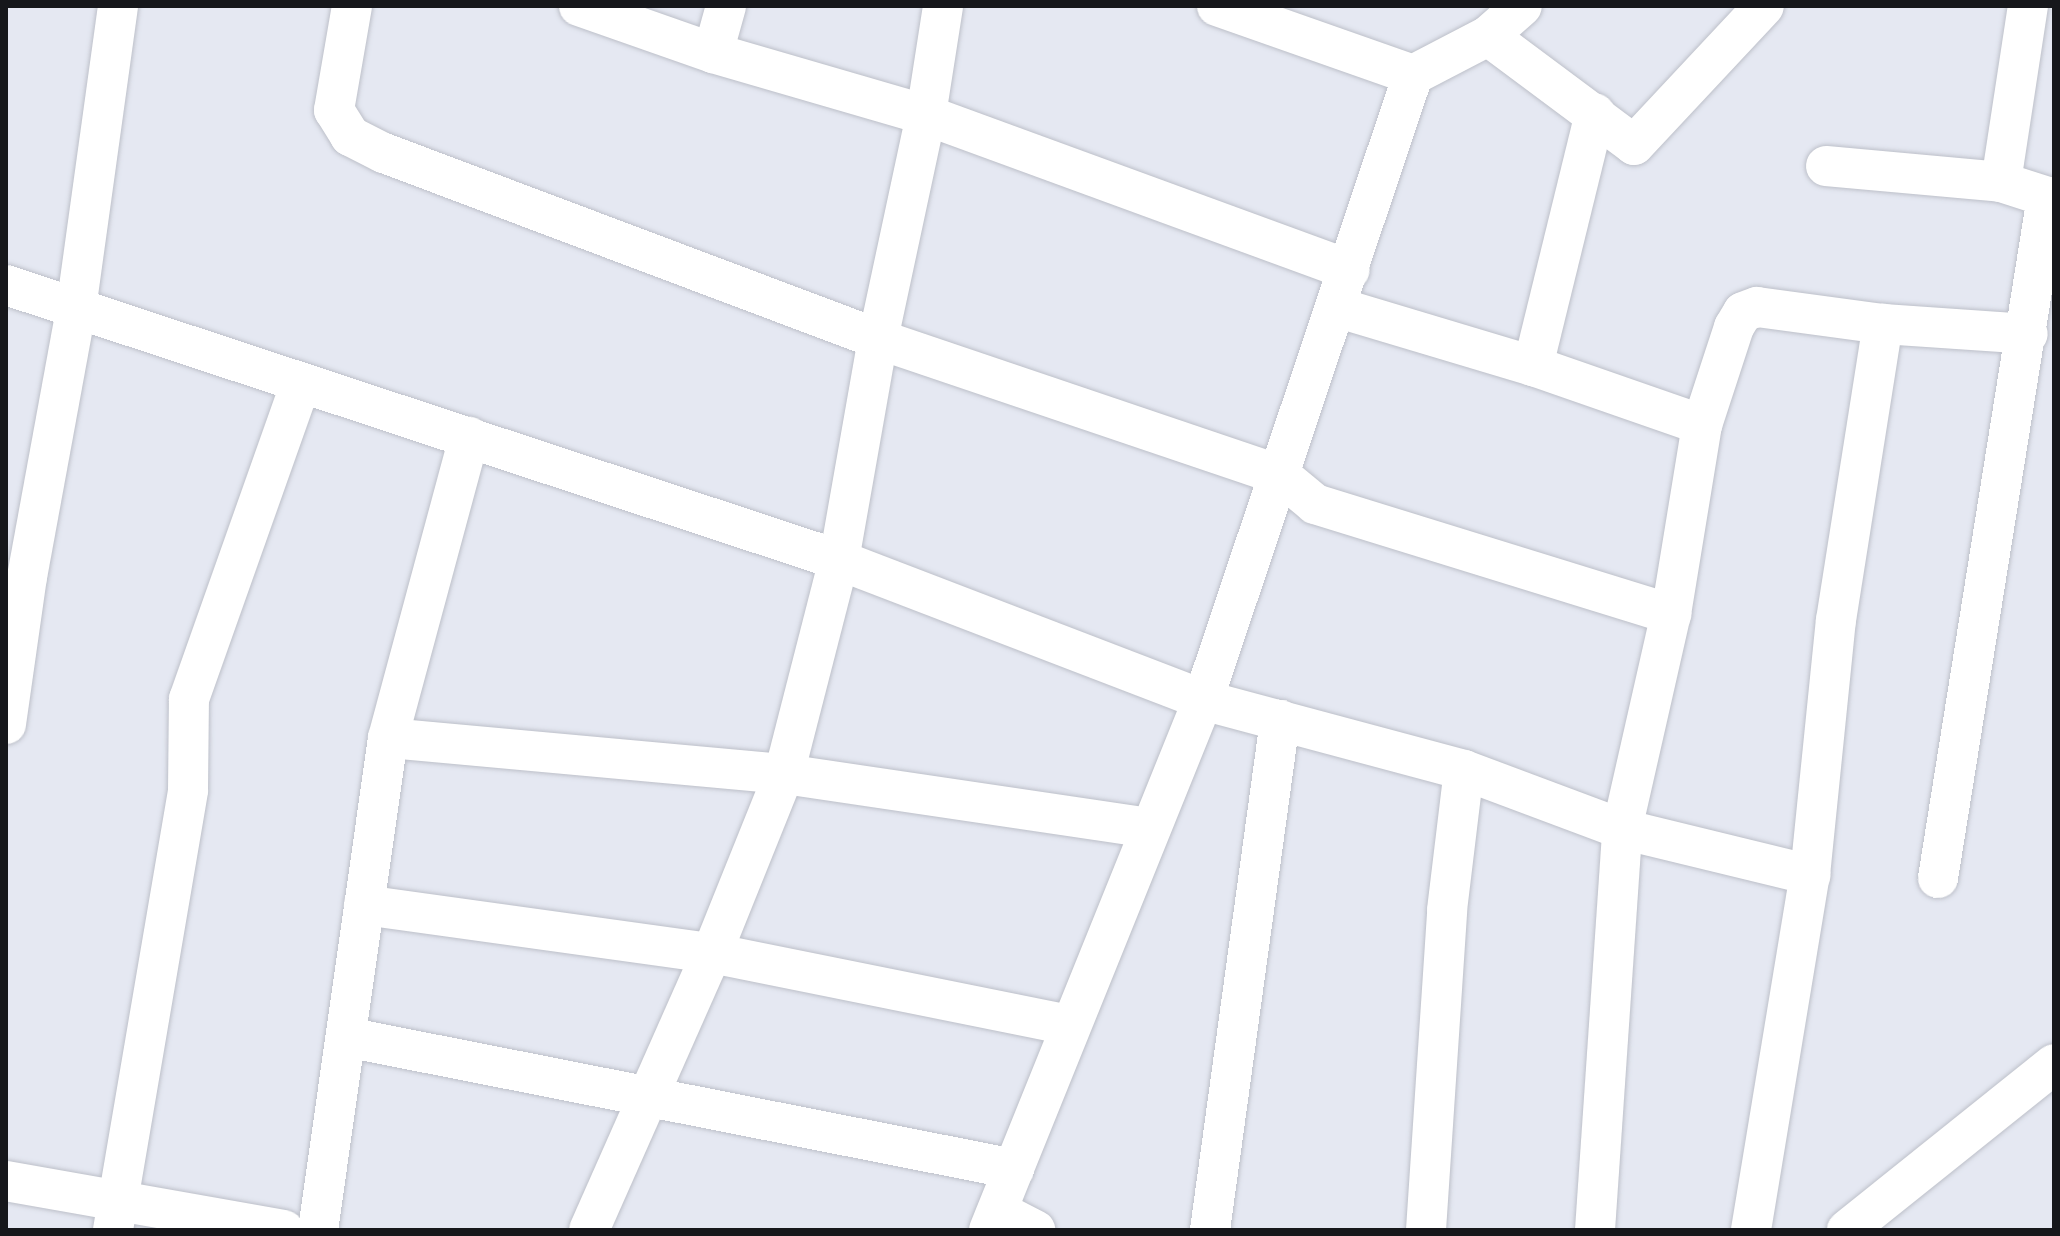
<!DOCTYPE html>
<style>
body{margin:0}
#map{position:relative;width:2060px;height:1236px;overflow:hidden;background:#e5e8f2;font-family:"Public Sans",sans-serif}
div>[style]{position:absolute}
.roads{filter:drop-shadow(0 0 2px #bdc0c9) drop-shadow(0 0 2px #bdc0c9)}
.minor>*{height:40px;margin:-20px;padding:0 20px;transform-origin:20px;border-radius:20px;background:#fff}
span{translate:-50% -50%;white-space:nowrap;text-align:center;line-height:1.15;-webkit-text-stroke:7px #f3f5ff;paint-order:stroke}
.frame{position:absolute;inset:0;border:8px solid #16171b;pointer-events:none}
</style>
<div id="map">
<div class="roads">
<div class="minor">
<div style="left:352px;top:6px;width:106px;rotate:99.8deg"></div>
<div style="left:334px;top:110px;width:31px;rotate:58deg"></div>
<div style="left:350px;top:136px;width:38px;rotate:27deg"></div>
<div style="left:384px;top:153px;width:528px;rotate:20.63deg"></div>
<div style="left:878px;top:339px;width:424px;rotate:18.7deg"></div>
<div style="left:1280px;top:475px;width:45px;rotate:39.6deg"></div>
<div style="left:1315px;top:504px;width:373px;rotate:17.2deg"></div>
<div style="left:579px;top:6px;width:142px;rotate:19.3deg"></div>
<div style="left:713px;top:53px;width:222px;rotate:16.2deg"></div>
<div style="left:926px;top:115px;width:451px;rotate:20.1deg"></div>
<div style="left:1217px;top:6px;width:208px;rotate:19.4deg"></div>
<div style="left:1488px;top:36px;width:182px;rotate:36.7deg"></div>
<div style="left:1634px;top:145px;width:190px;rotate:-46.9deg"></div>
<div style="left:713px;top:53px;width:49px;rotate:-74.5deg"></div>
<div style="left:1826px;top:166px;width:176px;rotate:5.2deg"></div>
<div style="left:2001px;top:182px;width:56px;rotate:17.8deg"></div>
<div style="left:2001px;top:182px;width:178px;rotate:-81.3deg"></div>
<div style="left:6px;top:285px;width:877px;rotate:18.27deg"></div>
<div style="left:839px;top:560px;width:390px;rotate:21deg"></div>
<div style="left:1203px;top:700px;width:270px;rotate:15deg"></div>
<div style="left:1464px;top:770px;width:169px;rotate:20.5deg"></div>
<div style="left:1622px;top:829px;width:194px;rotate:13.7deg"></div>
<div style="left:1336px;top:307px;width:206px;rotate:16.7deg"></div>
<div style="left:1533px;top:366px;width:179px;rotate:19.2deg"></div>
<div style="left:1533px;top:366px;width:260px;rotate:-76.2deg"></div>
<div style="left:6px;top:724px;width:148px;rotate:-81.9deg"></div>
<div style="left:27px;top:577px;width:272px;rotate:-79.6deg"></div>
<div style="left:76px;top:309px;width:306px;rotate:-82.1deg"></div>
<div style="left:388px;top:738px;width:398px;rotate:5.2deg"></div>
<div style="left:784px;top:774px;width:370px;rotate:8.4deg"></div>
<div style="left:1938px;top:878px;width:690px;rotate:-80.91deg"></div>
<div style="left:364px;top:905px;width:351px;rotate:7.9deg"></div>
<div style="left:712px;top:953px;width:365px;rotate:11.4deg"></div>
<div style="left:346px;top:1037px;width:681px;rotate:11.18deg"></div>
<div style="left:6px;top:1181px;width:282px;rotate:10deg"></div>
<div style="left:998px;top:1211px;width:42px;rotate:27.2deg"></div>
<div style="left:113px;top:1230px;width:446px;rotate:-80.3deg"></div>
<div style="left:188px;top:790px;width:91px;rotate:-89.4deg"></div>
<div style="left:189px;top:699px;width:335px;rotate:-70.5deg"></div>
<div style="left:318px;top:1230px;width:497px;rotate:-81.9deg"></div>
<div style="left:388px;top:738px;width:312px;rotate:-74.9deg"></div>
<div style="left:589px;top:1230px;width:303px;rotate:-66.1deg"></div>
<div style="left:712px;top:953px;width:193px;rotate:-68.1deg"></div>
<div style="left:784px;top:774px;width:221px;rotate:-75.6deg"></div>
<div style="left:839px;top:560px;width:224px;rotate:-80deg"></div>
<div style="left:878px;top:339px;width:229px;rotate:-77.9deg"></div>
<div style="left:926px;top:115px;width:110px;rotate:-81.1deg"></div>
<div style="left:989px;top:1230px;width:572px;rotate:-68.01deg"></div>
<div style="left:1203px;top:700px;width:659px;rotate:-71.43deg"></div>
<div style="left:1413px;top:75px;width:85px;rotate:-27.5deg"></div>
<div style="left:1488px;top:36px;width:45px;rotate:-41.4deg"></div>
<div style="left:1210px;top:1230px;width:515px;rotate:-82.18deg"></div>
<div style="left:1426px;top:1230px;width:321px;rotate:-86.2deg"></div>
<div style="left:1447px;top:910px;width:141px;rotate:-83.1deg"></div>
<div style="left:1595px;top:1230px;width:402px;rotate:-86.1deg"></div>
<div style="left:1622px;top:829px;width:221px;rotate:-77.2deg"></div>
<div style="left:1671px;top:614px;width:192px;rotate:-80.7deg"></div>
<div style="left:1702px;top:425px;width:103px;rotate:-71.9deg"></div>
<div style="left:1734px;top:327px;width:17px;rotate:-59deg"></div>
<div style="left:1743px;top:312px;width:15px;rotate:-20deg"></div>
<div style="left:1757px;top:307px;width:127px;rotate:7.7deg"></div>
<div style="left:1883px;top:324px;width:145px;rotate:3.9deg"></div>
<div style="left:1751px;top:1230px;width:360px;rotate:-80.6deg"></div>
<div style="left:1810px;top:875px;width:256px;rotate:-84.2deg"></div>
<div style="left:1836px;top:620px;width:300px;rotate:-81deg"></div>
<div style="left:1847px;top:1230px;width:265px;rotate:-38.7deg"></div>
</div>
</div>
<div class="frame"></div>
</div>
